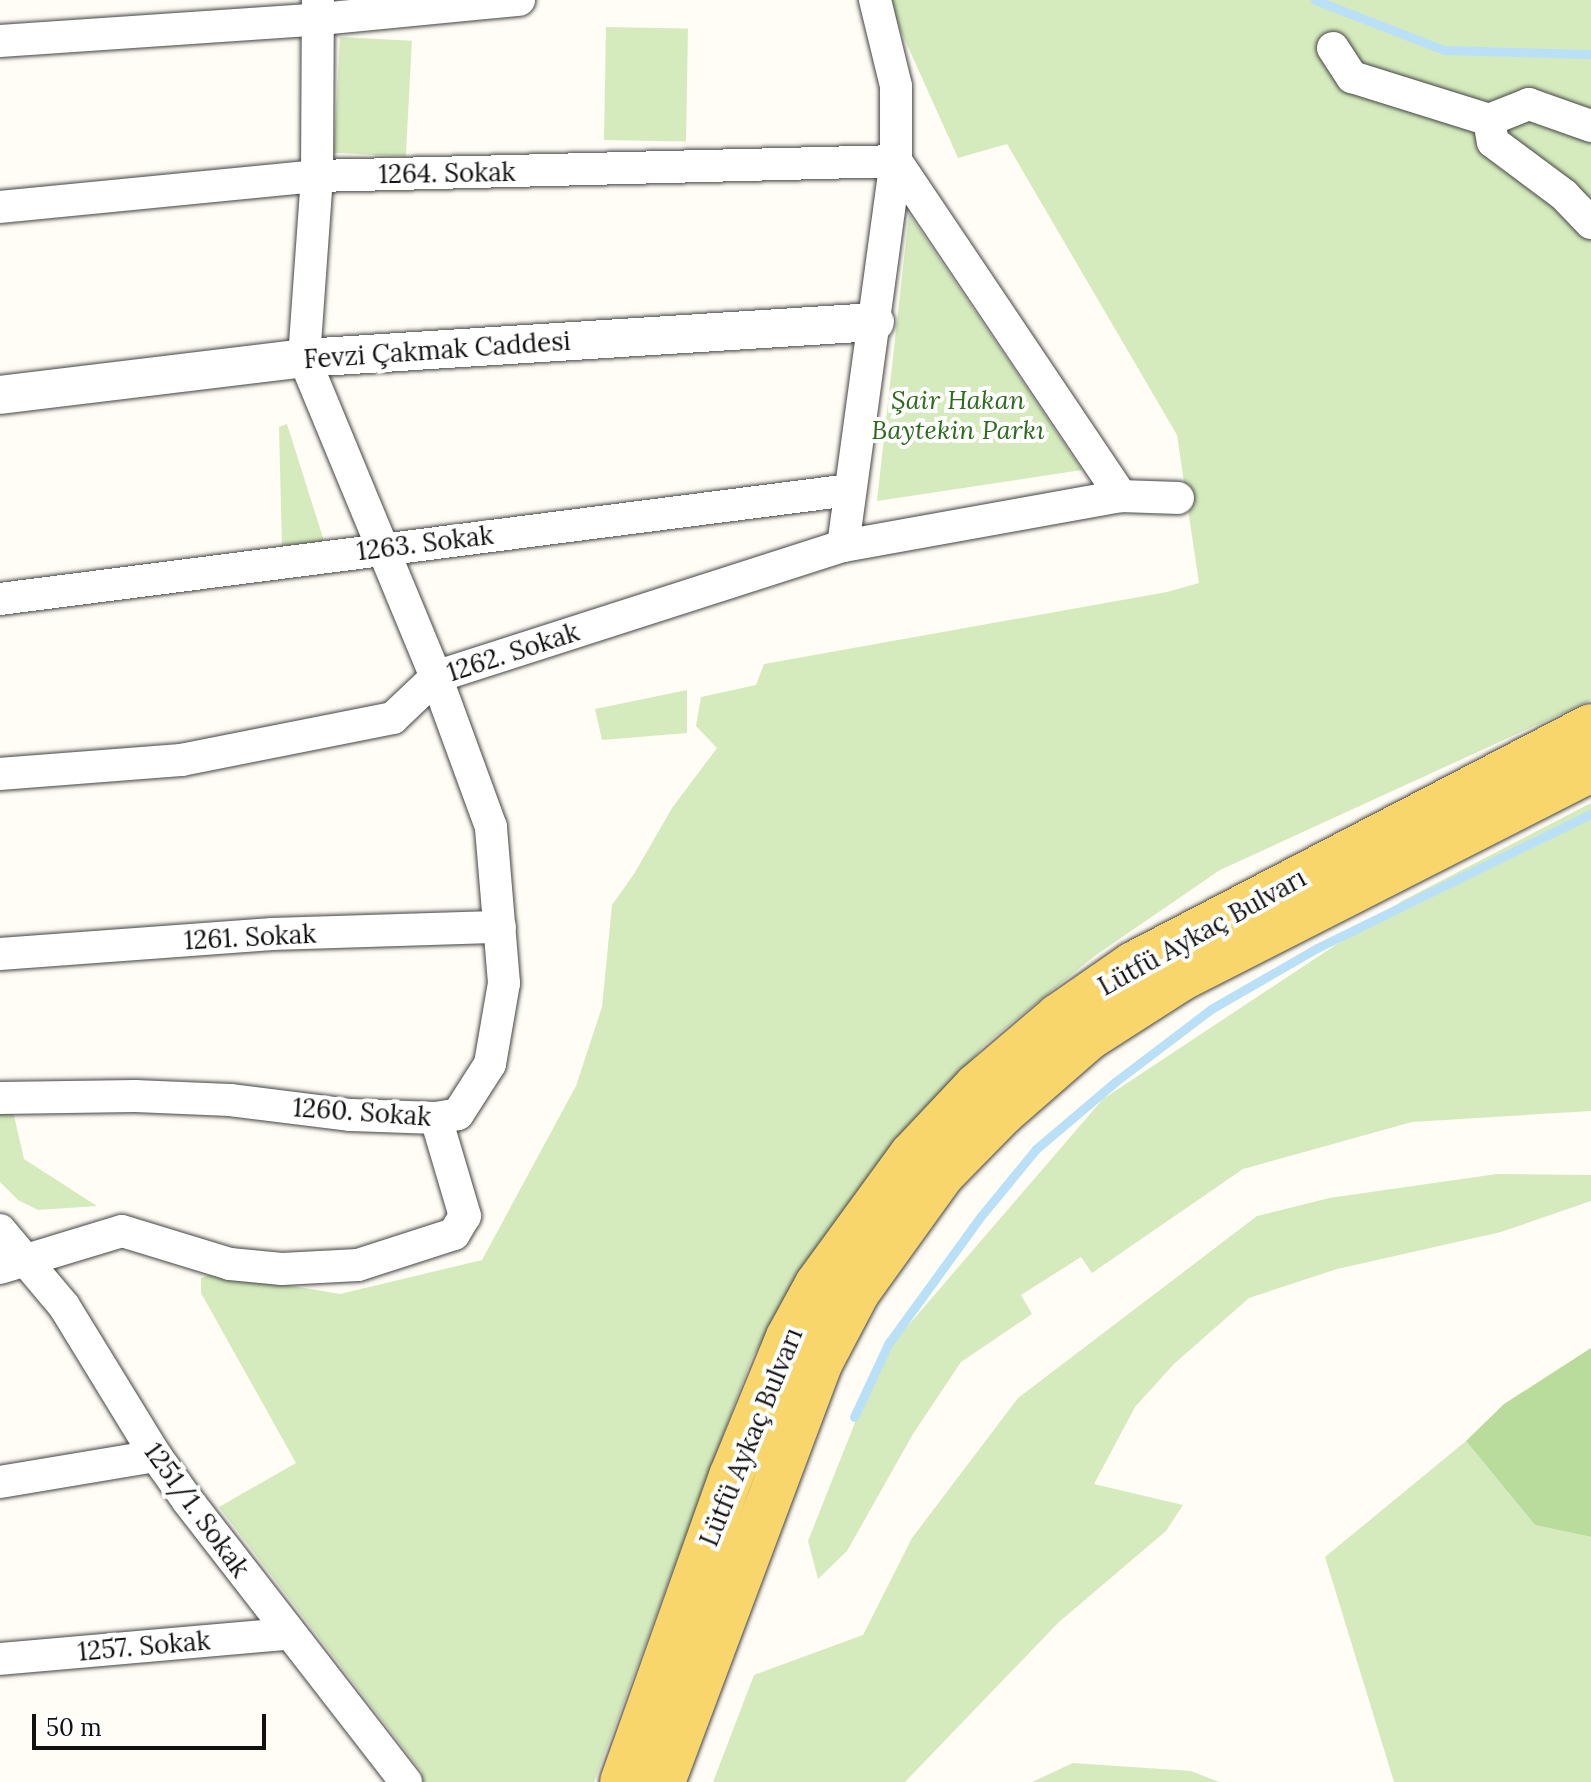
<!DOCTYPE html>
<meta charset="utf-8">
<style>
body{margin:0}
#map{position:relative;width:1591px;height:1782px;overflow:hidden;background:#fffdf5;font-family:Lora,serif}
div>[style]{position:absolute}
.green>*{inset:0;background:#d5ebbd;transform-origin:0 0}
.forest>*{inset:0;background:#b9dc9c}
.stream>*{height:9px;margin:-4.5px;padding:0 4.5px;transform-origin:4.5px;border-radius:4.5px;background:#b9e0f7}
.roads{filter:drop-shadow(0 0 2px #444) drop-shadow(0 0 2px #444)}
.minor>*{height:32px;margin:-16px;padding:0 16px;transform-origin:16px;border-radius:16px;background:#fff}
.tertiary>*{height:38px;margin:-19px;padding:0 19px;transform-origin:19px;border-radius:19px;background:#fff}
.primary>*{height:44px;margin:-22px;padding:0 22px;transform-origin:22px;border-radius:22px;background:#f9d66b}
span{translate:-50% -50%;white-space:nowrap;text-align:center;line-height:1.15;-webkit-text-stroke:8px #fff;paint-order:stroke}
.street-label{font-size:26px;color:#111}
.park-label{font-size:26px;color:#2f6b1f;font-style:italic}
.scale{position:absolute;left:32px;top:1714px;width:234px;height:36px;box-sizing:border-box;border:4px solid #111;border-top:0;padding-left:10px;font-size:24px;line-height:28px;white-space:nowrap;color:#111;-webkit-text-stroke:6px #fff;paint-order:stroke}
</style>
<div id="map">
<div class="green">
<div style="clip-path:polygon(887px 0,1591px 0,1591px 700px,1220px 870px,1096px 955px,983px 1046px,850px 1205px,752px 1357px,594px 1782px,420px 1782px,422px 1772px,219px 1507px,296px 1463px,201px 1293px,201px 1278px,215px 1273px,340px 1294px,482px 1260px,576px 1086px,602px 1007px,612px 905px,634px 874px,672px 808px,717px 748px,696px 726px,701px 697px,756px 685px,764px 664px,1167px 592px,1199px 583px,1177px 435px,1007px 144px,958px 158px)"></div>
<div style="left:606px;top:27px;width:82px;height:113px;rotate:1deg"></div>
<div style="left:340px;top:37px;width:72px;height:116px;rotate:3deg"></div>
<div style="clip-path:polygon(909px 214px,1082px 470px,877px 501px)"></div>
<div style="clip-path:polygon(287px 424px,324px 541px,282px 547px,279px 427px)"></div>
<div style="clip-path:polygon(687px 690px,687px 733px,602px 740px,595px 709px)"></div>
<div style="clip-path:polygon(1591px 803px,1591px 1111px,1412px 1122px,1243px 1169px,1092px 1273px,1081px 1257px,1021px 1295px,1032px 1314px,961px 1362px,913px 1434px,847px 1551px,818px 1579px,808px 1541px,881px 1357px,1103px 1099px,1402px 901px)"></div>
<div style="clip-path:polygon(12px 1107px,24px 1159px,97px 1206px,38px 1210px,18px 1200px,0 1182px,0 1109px)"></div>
<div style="clip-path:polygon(1497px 1174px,1591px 1175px,1591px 1201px,1501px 1232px,1337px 1269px,1249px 1298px,1174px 1364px,1135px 1407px,1094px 1484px,1183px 1505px,1166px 1531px,1059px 1622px,905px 1782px,713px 1782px,754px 1675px,863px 1635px,912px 1538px,1018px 1398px,1257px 1216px,1329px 1198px)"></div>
<div style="clip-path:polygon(1466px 1441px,1535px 1525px,1591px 1537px,1591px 1782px,1394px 1782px,1325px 1557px)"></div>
<div style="clip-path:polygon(1073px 1763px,1191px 1771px,1219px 1782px,1032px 1782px)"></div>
</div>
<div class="forest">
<div style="clip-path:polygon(1591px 1348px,1591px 1537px,1535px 1525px,1466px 1441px,1504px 1404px)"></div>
</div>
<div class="stream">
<div style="left:1315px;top:0;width:138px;rotate:21.2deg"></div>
<div style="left:1444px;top:50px;width:147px;rotate:1.6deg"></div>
<div style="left:854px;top:1417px;width:81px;rotate:-65deg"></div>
<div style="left:888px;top:1344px;width:158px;rotate:-54deg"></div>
<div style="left:981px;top:1216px;width:87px;rotate:-50.6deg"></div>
<div style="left:1036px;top:1149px;width:104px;rotate:-40.3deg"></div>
<div style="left:1115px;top:1082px;width:121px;rotate:-37.2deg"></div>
<div style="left:1211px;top:1009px;width:122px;rotate:-29.9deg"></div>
<div style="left:1317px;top:948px;width:305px;rotate:-26.1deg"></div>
</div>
<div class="roads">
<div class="minor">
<div style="left:0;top:41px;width:321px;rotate:-3.9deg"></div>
<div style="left:320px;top:19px;width:200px;rotate:-5.5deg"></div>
<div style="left:1333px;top:48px;width:35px;rotate:57deg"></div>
<div style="left:1352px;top:77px;width:144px;rotate:17.4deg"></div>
<div style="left:1591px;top:126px;width:66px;rotate:-160.5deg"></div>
<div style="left:1529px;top:104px;width:43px;rotate:158.2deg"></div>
<div style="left:1489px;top:120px;width:22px;rotate:80deg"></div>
<div style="left:1493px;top:142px;width:89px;rotate:36.7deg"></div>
<div style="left:1564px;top:195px;width:39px;rotate:46deg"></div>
<div style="left:0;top:207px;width:319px;rotate:-5.6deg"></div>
<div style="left:317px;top:176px;width:579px;rotate:-1.48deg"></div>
<div style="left:896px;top:161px;width:404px;rotate:56.1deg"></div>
<div style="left:1121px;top:496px;width:282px;rotate:169.8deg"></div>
<div style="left:843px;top:546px;width:428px;rotate:162.2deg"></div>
<div style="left:436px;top:677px;width:59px;rotate:136.4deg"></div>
<div style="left:393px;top:718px;width:216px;rotate:168.8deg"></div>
<div style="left:181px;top:760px;width:182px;rotate:175.6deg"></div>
<div style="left:1121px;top:496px;width:57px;rotate:2deg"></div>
<div style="left:843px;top:546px;width:389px;rotate:-82.2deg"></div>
<div style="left:896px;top:161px;width:75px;rotate:-90deg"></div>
<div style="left:896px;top:86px;width:89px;rotate:-103.7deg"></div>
<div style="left:0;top:599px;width:857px;rotate:-7.31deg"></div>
<div style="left:0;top:954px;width:273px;rotate:-4.2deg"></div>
<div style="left:272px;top:934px;width:228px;rotate:-1.8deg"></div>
<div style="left:0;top:1098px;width:135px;rotate:-0.8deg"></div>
<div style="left:135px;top:1096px;width:95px;rotate:2.4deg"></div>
<div style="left:230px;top:1100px;width:122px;rotate:7.1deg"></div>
<div style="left:351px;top:1115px;width:85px;rotate:2deg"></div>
<div style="left:436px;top:1118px;width:22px;rotate:-10deg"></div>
<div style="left:458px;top:1114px;width:59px;rotate:-57.4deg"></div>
<div style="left:490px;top:1064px;width:82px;rotate:-80.2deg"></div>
<div style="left:504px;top:983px;width:157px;rotate:-94.8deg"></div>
<div style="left:491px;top:827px;width:160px;rotate:-110.1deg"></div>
<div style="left:436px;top:677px;width:345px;rotate:-112.5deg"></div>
<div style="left:304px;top:358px;width:182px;rotate:-85.9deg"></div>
<div style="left:317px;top:176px;width:176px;rotate:-89.7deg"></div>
<div style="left:0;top:1230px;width:99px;rotate:49.9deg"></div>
<div style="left:64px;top:1306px;width:176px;rotate:58.5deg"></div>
<div style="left:156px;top:1456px;width:55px;rotate:54.6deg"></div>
<div style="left:188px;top:1501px;width:356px;rotate:52.2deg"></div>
<div style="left:0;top:1268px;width:127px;rotate:-16.9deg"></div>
<div style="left:122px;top:1231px;width:113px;rotate:17deg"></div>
<div style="left:230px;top:1264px;width:52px;rotate:5.5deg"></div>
<div style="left:282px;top:1269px;width:76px;rotate:-3deg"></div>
<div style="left:358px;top:1265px;width:101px;rotate:-17.9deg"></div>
<div style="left:454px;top:1234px;width:21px;rotate:-59deg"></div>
<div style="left:465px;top:1216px;width:102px;rotate:-106.5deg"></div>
<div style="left:0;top:1482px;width:158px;rotate:-9.5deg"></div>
<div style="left:0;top:1659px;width:289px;rotate:-5deg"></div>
</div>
<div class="tertiary">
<div style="left:0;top:395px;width:306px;rotate:-6.9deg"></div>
<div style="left:304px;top:358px;width:572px;rotate:-3.61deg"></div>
</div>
<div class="primary">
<div style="left:622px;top:1782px;width:325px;rotate:-70.4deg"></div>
<div style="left:731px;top:1476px;width:150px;rotate:-67.7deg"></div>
<div style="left:788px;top:1337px;width:60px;rotate:-61.3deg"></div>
<div style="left:817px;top:1284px;width:160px;rotate:-53.9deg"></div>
<div style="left:911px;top:1155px;width:95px;rotate:-46.7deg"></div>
<div style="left:976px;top:1086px;width:108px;rotate:-40.5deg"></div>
<div style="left:1058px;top:1016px;width:91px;rotate:-34.7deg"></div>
<div style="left:1133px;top:964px;width:516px;rotate:-27.46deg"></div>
<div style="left:663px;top:1782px;width:447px;rotate:-69.4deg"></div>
<div style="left:820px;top:1364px;width:81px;rotate:-62.2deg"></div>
<div style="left:858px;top:1292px;width:144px;rotate:-54.3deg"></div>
<div style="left:942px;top:1175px;width:86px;rotate:-45.5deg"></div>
<div style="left:1002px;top:1114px;width:116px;rotate:-41.1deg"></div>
<div style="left:1089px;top:1038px;width:109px;rotate:-32.7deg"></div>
<div style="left:1181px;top:979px;width:460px;rotate:-27deg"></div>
</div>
</div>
<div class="street-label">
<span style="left:447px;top:173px;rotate:-1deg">1264. Sokak</span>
<span style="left:437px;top:350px;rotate:-4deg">Fevzi Çakmak Caddesi</span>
<span style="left:425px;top:543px;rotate:-7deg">1263. Sokak</span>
<span style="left:513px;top:652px;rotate:-18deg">1262. Sokak</span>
<span style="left:1202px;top:932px;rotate:-29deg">Lütfü Aykaç Bulvarı</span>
<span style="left:250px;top:937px;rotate:-3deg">1261. Sokak</span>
<span style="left:362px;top:1112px;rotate:4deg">1260. Sokak</span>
<span style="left:751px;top:1437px;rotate:-68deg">Lütfü Aykaç Bulvarı</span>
<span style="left:197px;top:1510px;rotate:54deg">1251/1. Sokak</span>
<span style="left:144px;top:1646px;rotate:-5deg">1257. Sokak</span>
</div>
<div class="park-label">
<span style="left:958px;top:415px">Şair Hakan<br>Baytekin Parkı</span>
</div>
<div class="scale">50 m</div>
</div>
